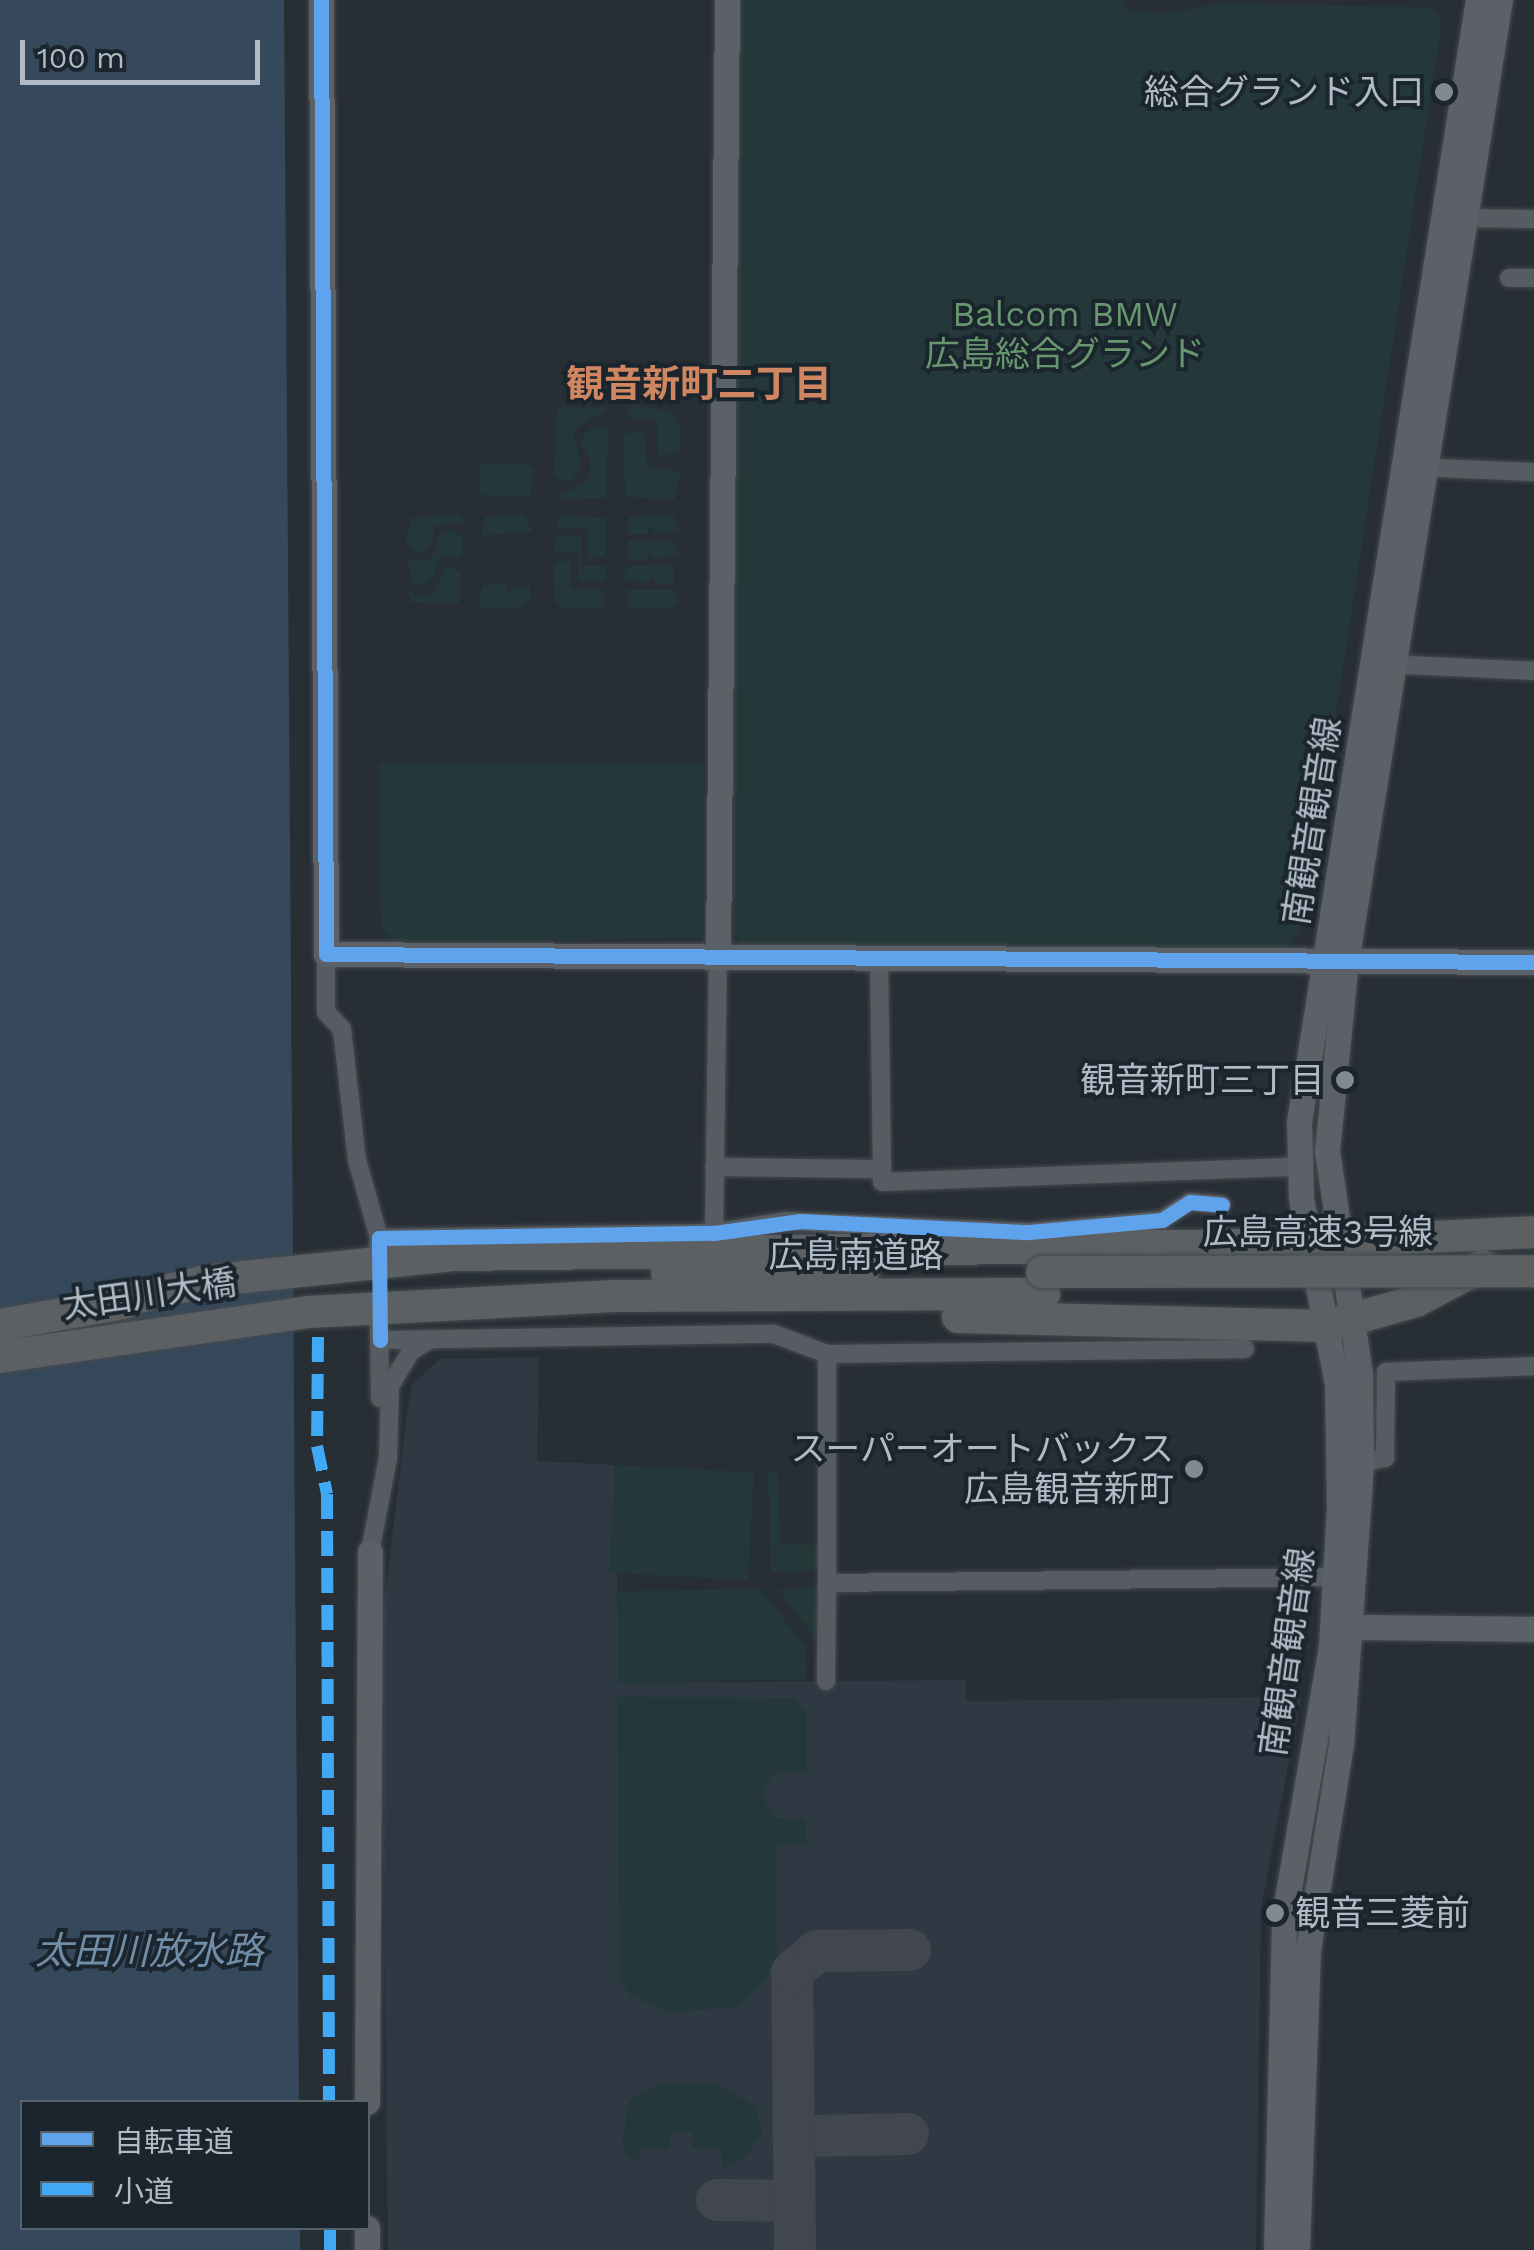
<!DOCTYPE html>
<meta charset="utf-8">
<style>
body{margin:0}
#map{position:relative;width:1534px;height:2250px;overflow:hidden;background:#272e34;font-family:"Work Sans","Noto Sans JP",sans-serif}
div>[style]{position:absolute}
.airport>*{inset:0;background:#2f3944}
.green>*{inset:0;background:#243839;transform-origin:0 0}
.water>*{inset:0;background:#35485c}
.taxiway>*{height:42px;margin:-21px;padding:0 21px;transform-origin:21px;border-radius:21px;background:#41474d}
.roads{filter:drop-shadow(0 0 2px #454a4f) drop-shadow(0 0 2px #454a4f)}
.street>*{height:18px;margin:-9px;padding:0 9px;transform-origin:9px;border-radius:9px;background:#575c62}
.secondary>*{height:25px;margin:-12.5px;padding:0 12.5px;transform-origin:12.5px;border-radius:12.5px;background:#5c6067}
.highway>*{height:32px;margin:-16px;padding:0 16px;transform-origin:16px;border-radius:16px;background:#5c6062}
.bridges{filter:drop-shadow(0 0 2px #444a4f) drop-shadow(0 0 2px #444a4f)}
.highway-bridge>*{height:32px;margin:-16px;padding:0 16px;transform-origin:16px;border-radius:16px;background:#5c6062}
.quiet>*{height:12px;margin-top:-6px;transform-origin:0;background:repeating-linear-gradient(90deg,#3fa9f5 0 25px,transparent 0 37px)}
.cycleway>*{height:15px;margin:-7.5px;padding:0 7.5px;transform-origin:7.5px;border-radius:7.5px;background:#60a3ed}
.dots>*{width:28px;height:28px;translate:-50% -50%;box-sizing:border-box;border:5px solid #1b252e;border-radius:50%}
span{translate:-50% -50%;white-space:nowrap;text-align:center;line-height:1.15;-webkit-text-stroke:8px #1b252e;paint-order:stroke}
.poi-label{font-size:35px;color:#b1bbc6}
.right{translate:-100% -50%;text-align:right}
.left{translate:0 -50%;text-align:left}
.park-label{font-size:35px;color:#68966f}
.street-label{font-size:35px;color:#b1bbc6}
.neighbourhood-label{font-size:38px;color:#d08761;font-weight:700}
.water-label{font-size:38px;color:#718ea9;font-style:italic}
.legend{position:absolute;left:20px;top:2100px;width:350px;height:130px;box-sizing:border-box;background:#1b252e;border:2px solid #57616b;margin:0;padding:12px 18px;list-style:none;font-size:30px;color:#b1bbc6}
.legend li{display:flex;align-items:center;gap:20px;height:50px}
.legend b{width:50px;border:2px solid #57616b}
.scale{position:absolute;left:20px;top:40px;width:240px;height:45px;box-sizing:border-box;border:5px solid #b1bbc6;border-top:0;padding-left:12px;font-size:30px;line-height:35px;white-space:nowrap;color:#b1bbc6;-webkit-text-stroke:8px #1b252e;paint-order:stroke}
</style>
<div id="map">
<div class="airport">
<div style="clip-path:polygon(539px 1357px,537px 1461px,615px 1465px,619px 1683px,966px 1680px,966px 1701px,1301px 1697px,1261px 1908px,1256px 2250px,388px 2250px,381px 1630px,408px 1406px,412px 1385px,440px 1359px)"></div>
</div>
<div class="green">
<div style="clip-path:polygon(737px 0,1123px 0,1130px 12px,1176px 13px,1212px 4px,1431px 7px,1442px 21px,1304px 923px,1287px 949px,741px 945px,733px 933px)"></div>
<div style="clip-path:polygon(631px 404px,671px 412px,681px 429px,679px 454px,658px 455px,657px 420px,627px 418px)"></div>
<div style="clip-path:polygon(557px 406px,608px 409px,572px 431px,582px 465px,571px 482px,554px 476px)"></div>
<div style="clip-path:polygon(592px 426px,608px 431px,606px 498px,554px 499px,588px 481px,591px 462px,580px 441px)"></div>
<div style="clip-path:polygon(644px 430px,647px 466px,680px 472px,675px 500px,625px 497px,624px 434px)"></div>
<div style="clip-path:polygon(526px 463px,533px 469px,530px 497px,480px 495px,480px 464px)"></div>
<div style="clip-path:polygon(485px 516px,524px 516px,533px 531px,482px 536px)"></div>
<div style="clip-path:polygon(560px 516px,605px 518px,605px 556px,589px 558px,588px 529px,556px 529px)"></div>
<div style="clip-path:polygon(629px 516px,674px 516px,680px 530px,655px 534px,649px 523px,648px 534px,627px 534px)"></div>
<div style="clip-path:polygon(412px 517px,461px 516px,462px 523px,435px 526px,430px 548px,416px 553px,406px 543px)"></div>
<div style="clip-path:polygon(451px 529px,462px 536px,462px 557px,441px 556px,430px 582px,413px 586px,408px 560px,431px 559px,440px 534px)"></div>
<div style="clip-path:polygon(581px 536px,582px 566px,605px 566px,605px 581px,579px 582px,578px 553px,554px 552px,555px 537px)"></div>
<div style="clip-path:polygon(628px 541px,673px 541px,679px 555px,654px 559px,648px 548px,647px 559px,627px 559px)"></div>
<div style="clip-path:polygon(571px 560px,571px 589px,603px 589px,604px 607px,564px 608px,555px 601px,553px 563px)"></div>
<div style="clip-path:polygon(446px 564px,461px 574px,459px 604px,410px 602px,409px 591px,421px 598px,435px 591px)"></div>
<div style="clip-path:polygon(673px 565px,674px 583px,655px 583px,654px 572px,648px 583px,622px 579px,628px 566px)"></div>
<div style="clip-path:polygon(483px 585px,506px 585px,507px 592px,529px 585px,531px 599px,520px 608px,484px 608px,477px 602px)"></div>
<div style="clip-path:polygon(627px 590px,675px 590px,679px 601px,670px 609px,629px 609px)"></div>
<div style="clip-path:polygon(379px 763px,704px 763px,702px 938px,399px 942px,381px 930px)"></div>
<div style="left:615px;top:1465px;width:139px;height:108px;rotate:3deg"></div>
<div style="clip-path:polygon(768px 1473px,778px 1473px,780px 1545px,819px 1545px,819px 1571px,771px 1572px)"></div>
<div style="clip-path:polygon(818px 1588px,818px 1642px,778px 1589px)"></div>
<div style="clip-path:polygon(760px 1589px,805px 1646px,807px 1679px,618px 1683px,618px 1591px)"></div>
<div style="clip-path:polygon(617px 1697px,793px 1698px,807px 1713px,807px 1772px,775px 1772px,762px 1794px,774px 1818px,805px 1819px,807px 1845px,775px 1845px,777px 1955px,765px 1980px,737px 2007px,667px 2012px,630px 1995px,620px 1980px)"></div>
<div style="clip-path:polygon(716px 2084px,755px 2106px,763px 2133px,745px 2157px,722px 2169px,721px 2149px,692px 2149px,693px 2132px,670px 2132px,670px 2149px,640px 2149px,639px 2161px,629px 2158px,622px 2146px,629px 2101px,659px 2085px)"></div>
</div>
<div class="water">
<div style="clip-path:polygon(0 0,284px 0,299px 2102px,22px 2102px,22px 2228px,300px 2228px,300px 2250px,0 2250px)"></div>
</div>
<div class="taxiway">
<div style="left:794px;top:2150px;width:19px;rotate:-47deg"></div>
<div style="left:807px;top:2136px;width:101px;rotate:-1.1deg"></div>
<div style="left:717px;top:2200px;width:77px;rotate:0.7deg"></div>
<div style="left:795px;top:2250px;width:278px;rotate:-90.6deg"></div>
<div style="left:792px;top:1972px;width:33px;rotate:-40deg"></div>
<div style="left:817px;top:1951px;width:93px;rotate:-0.6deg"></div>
</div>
<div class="roads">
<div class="street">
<div style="left:1455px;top:218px;width:79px;rotate:0.7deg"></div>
<div style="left:1509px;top:278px;width:25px"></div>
<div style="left:1414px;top:467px;width:120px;rotate:2.4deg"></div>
<div style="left:1382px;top:664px;width:152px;rotate:2.6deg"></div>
<div style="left:326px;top:954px;width:58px;rotate:90deg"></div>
<div style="left:326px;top:1012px;width:23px;rotate:47deg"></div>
<div style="left:342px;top:1029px;width:132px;rotate:83.5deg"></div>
<div style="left:357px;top:1160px;width:81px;rotate:74.2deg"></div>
<div style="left:879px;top:957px;width:225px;rotate:89.2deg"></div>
<div style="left:882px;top:1182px;width:415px;rotate:-2.1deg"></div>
<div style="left:714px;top:1167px;width:164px;rotate:0.7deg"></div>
<div style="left:714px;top:1233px;width:277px;rotate:-89.2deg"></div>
<div style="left:378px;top:1249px;width:11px;rotate:-85deg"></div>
<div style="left:379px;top:1238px;width:335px;rotate:-0.9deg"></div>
<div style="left:714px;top:1233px;width:73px;rotate:-9.5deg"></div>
<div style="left:786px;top:1221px;width:243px;rotate:2.6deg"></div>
<div style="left:1029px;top:1232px;width:134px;rotate:-5.2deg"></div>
<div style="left:1162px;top:1220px;width:33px;rotate:-33deg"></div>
<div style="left:1190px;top:1202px;width:32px;rotate:5deg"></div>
<div style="left:379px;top:1329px;width:69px;rotate:89.2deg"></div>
<div style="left:380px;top:1340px;width:394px;rotate:-0.9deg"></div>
<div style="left:774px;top:1334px;width:57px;rotate:20.7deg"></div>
<div style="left:827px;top:1354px;width:418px;rotate:-0.7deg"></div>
<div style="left:827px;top:1354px;width:229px;rotate:90deg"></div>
<div style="left:827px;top:1583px;width:520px;rotate:-0.66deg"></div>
<div style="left:1361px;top:1463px;width:25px;rotate:-12deg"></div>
<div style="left:1385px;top:1458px;width:86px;rotate:-89.3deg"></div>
<div style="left:1386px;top:1372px;width:148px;rotate:-2.3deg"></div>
<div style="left:370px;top:1552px;width:96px;rotate:-79.2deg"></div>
<div style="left:388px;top:1458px;width:72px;rotate:-88.4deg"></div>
<div style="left:390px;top:1386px;width:41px;rotate:-59deg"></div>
<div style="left:411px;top:1351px;width:23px;rotate:-31deg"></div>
<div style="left:826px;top:1681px;width:98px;rotate:-89.4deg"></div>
</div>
<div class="secondary">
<div style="left:321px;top:0;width:954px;rotate:89.7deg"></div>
<div style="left:326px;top:954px;width:1208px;rotate:0.38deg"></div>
<div style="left:718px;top:956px;width:956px;rotate:-89.46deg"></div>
<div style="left:1351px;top:1627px;width:183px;rotate:0.6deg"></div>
<div style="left:367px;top:2102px;width:550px;rotate:-89.69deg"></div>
<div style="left:367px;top:2228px;width:22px;rotate:90deg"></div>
<div style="left:1276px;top:2250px;width:334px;rotate:-88.6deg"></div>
<div style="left:1284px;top:1916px;width:274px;rotate:-80.1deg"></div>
<div style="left:1331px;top:1646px;width:137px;rotate:-86.7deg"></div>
<div style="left:1339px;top:1509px;width:125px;rotate:-90.9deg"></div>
<div style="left:1337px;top:1384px;width:189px;rotate:-101deg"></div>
<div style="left:1301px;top:1198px;width:76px;rotate:-91.5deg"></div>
<div style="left:1299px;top:1122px;width:1136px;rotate:-80.94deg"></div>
<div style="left:1297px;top:2250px;width:300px;rotate:-87.9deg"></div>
<div style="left:1308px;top:1950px;width:208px;rotate:-80.9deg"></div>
<div style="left:1341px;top:1745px;width:283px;rotate:-85.9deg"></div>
<div style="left:1361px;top:1463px;width:89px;rotate:-90.6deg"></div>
<div style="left:1360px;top:1374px;width:225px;rotate:-98.4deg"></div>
<div style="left:1327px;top:1151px;width:190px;rotate:-84.3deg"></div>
<div style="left:1346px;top:962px;width:974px;rotate:-80.91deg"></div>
</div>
<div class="highway">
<div style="left:667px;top:1273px;width:196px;rotate:-0.3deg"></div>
<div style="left:102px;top:1306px;width:107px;rotate:-13.5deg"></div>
<div style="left:206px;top:1281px;width:248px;rotate:-6deg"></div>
<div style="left:453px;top:1255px;width:808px;rotate:-0.71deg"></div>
<div style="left:1261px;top:1245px;width:273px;rotate:-2.7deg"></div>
<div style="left:958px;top:1317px;width:370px;rotate:1.4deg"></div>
<div style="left:1328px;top:1326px;width:91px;rotate:-15.9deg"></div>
<div style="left:1416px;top:1301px;width:75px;rotate:-27.9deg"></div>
<div style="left:0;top:1325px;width:126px;rotate:-10.1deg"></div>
<div style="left:0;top:1357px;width:312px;rotate:-8.3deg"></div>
<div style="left:309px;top:1312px;width:305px;rotate:-3deg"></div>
<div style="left:614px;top:1296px;width:430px;rotate:-0.3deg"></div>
</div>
</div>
<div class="bridges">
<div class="highway-bridge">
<div style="left:1042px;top:1272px;width:492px;rotate:-0.1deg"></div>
</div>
</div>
<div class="quiet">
<div style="left:318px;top:1337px;width:109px;rotate:90.5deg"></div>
<div style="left:317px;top:1446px;width:49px;rotate:78.2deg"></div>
<div style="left:327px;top:1494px;width:608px;rotate:89.81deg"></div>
<div style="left:330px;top:2228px;width:22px;rotate:90deg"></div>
</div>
<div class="cycleway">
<div style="left:321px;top:0;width:954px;rotate:89.7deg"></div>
<div style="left:326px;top:954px;width:1208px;rotate:0.38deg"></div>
<div style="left:380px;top:1340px;width:102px;rotate:-90.6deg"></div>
<div style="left:379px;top:1238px;width:335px;rotate:-0.9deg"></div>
<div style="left:714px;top:1233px;width:87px;rotate:-7.9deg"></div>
<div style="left:800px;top:1221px;width:229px;rotate:2.8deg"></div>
<div style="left:1029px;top:1232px;width:134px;rotate:-5.2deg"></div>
<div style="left:1162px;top:1220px;width:33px;rotate:-33deg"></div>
<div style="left:1190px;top:1202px;width:32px;rotate:5deg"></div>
</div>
<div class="dots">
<div style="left:1444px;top:92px;background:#818a93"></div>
<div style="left:1345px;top:1080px;background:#818a93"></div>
<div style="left:1194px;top:1469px;background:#818a93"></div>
<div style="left:1275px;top:1913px;background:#818a93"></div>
</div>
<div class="poi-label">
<span class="right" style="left:1424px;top:92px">総合グランド入口</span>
<span class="right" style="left:1325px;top:1080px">観音新町三丁目</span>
<span class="right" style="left:1174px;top:1469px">スーパーオートバックス<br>広島観音新町</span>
<span class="left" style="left:1295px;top:1913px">観音三菱前</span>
</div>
<div class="park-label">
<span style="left:1065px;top:334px">Balcom BMW<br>広島総合グランド</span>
</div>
<div class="street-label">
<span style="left:1312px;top:821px;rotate:-81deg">南観音観音線</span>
<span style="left:1318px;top:1232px">広島高速3号線</span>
<span style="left:856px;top:1255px">広島南道路</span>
<span style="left:149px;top:1294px;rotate:-8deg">太田川大橋</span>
<span style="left:1287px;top:1652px;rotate:-82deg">南観音観音線</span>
</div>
<div class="neighbourhood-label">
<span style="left:699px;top:385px">観音新町二丁目</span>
</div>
<div class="water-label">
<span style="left:149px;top:1952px">太田川放水路</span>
</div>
<ul class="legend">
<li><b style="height:12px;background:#60a3ed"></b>自転車道</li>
<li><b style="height:12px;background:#3fa9f5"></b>小道</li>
</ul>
<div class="scale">100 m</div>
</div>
